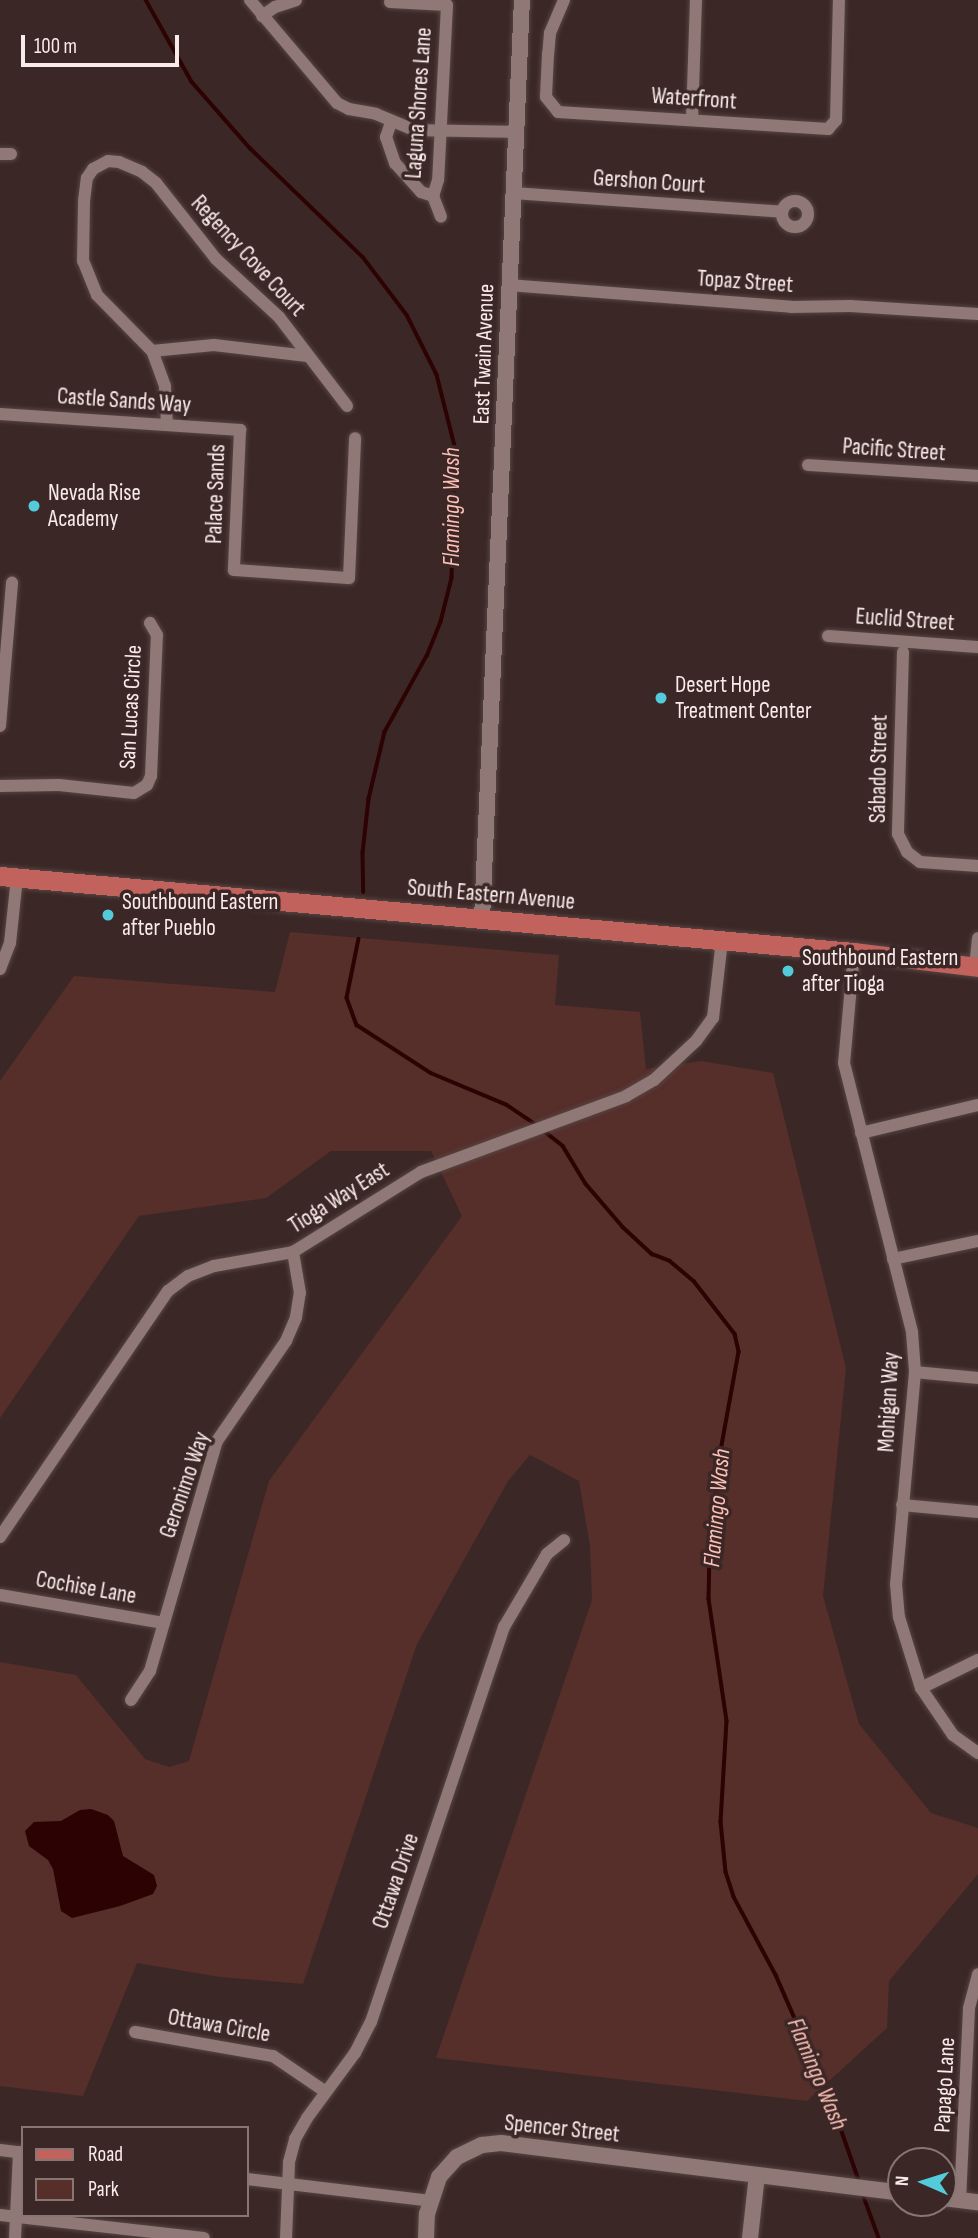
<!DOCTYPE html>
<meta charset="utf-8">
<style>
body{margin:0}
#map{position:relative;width:978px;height:2238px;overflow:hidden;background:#3b2826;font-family:"Sofia Sans Condensed",sans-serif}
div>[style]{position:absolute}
.green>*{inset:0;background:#562e2a}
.water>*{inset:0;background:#2c0202}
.stream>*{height:3.5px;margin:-1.75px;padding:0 1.75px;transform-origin:1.75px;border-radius:1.75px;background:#2c0202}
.roads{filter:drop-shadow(0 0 2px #564544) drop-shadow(0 0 2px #564544)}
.minor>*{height:12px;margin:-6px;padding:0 6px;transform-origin:6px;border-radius:6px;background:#8f7875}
.minor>.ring{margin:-6px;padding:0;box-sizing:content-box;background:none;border:12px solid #8f7875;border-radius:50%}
.tertiary>*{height:16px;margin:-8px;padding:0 8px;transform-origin:8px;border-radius:8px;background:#8f7875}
.primary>*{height:19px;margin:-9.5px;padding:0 9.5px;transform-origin:9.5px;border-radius:9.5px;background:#c1625c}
.dots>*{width:19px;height:19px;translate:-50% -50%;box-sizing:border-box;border:4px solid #3b2826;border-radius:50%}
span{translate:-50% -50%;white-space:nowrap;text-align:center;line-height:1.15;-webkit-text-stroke:7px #3b2826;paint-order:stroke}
.street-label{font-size:23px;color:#f9ebea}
.poi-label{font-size:23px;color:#f9ebea}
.left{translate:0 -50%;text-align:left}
.water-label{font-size:24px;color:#fec0b8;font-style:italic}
.legend{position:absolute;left:21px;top:2126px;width:228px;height:91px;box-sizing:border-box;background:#3b2826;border:2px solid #877674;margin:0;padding:9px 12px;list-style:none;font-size:21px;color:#f9ebea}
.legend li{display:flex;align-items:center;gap:14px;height:35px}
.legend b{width:35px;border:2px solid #877674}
.north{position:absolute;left:887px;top:2147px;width:70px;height:70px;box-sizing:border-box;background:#3b2826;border:2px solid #877674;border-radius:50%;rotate:273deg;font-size:19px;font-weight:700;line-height:28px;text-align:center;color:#f9ebea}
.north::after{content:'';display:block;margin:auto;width:24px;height:32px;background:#53cbda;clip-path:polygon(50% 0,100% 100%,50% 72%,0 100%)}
.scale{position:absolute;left:21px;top:35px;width:158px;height:32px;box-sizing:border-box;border:4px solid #f9ebea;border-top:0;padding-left:9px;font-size:21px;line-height:24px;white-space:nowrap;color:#f9ebea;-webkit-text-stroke:5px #3b2826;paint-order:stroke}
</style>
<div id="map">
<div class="green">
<div style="clip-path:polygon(290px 932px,559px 955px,555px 1005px,640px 1012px,646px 1069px,701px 1061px,773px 1073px,846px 1368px,823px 1596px,859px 1724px,931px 1813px,978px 1828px,978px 1874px,889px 1981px,887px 2028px,807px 2101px,436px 2058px,592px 1600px,590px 1546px,579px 1481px,530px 1455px,508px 1481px,417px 1644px,303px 1984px,220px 1977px,137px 1963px,83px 2096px,0 2086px,0 1662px,76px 1675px,145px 1759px,169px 1767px,189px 1761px,269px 1481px,462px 1216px,431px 1151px,331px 1151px,266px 1198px,139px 1216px,0 1418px,0 1081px,74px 976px,275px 992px)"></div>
</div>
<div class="water">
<div style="clip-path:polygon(91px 1809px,108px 1815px,114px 1821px,123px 1856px,154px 1875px,157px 1886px,153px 1894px,120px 1906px,72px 1918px,61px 1911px,53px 1869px,48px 1860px,29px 1846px,25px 1831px,34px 1822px,61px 1821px,80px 1810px)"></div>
</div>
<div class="stream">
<div style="left:146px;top:0;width:94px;rotate:60.7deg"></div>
<div style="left:192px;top:82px;width:88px;rotate:48.7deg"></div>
<div style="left:250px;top:148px;width:157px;rotate:44deg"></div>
<div style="left:363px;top:257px;width:73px;rotate:52.8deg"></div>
<div style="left:407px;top:315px;width:67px;rotate:63.4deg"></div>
<div style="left:437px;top:375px;width:77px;rotate:75.8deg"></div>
<div style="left:456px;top:450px;width:128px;rotate:91.8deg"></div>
<div style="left:452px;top:578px;width:45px;rotate:104deg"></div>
<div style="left:441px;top:622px;width:37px;rotate:112deg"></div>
<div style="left:427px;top:656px;width:87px;rotate:118.9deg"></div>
<div style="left:385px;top:732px;width:69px;rotate:103.4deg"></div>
<div style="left:369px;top:799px;width:54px;rotate:96.3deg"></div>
<div style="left:363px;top:853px;width:39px;rotate:89deg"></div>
<div style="left:359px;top:939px;width:60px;rotate:101.5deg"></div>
<div style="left:347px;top:998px;width:29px;rotate:70deg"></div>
<div style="left:357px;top:1025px;width:88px;rotate:33deg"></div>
<div style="left:431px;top:1073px;width:82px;rotate:22.8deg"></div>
<div style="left:507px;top:1105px;width:37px;rotate:34deg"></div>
<div style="left:544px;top:1131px;width:24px;rotate:38deg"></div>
<div style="left:563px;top:1146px;width:44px;rotate:58.8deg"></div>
<div style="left:586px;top:1184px;width:57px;rotate:49.3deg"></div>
<div style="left:623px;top:1227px;width:40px;rotate:43deg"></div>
<div style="left:652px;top:1254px;width:19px;rotate:21deg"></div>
<div style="left:670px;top:1261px;width:31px;rotate:40deg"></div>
<div style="left:694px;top:1281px;width:67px;rotate:52.3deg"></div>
<div style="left:735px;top:1334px;width:18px;rotate:77deg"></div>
<div style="left:739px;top:1352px;width:101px;rotate:100.3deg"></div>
<div style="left:721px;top:1451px;width:102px;rotate:96.2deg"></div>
<div style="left:710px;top:1552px;width:47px;rotate:91.2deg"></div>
<div style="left:709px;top:1599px;width:123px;rotate:81.6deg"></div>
<div style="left:727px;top:1721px;width:101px;rotate:93.4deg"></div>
<div style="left:721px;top:1822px;width:50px;rotate:84.3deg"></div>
<div style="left:726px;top:1872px;width:26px;rotate:72deg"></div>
<div style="left:734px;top:1897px;width:89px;rotate:61.7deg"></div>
<div style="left:776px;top:1975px;width:140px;rotate:66.4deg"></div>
<div style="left:832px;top:2103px;width:85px;rotate:70.7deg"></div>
<div style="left:863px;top:2194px;width:47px;rotate:70deg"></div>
</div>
<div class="roads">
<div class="minor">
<div style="left:250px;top:0;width:135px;rotate:49.8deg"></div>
<div style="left:337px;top:103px;width:13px;rotate:27deg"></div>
<div style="left:349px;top:109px;width:27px;rotate:10deg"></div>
<div style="left:376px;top:114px;width:41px;rotate:22.8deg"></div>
<div style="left:414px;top:130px;width:102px;rotate:1.1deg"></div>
<div style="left:564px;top:0;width:36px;rotate:113deg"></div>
<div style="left:550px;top:33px;width:21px;rotate:95deg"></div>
<div style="left:548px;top:54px;width:43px;rotate:92.7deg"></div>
<div style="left:546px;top:97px;width:19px;rotate:51deg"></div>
<div style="left:558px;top:112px;width:271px;rotate:3.6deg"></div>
<div style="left:828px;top:129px;width:12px;rotate:-48deg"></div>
<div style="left:836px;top:120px;width:120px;rotate:-88.6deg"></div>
<div style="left:390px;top:2px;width:57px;rotate:3deg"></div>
<div style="left:447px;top:5px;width:175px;rotate:92.9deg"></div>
<div style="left:438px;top:180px;width:17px;rotate:107deg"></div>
<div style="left:433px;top:196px;width:22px;rotate:69deg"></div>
<div style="left:262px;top:16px;width:16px;rotate:-35deg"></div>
<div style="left:275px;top:7px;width:22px;rotate:-18deg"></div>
<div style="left:692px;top:120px;width:120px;rotate:-88.1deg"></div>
<div style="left:391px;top:122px;width:16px;rotate:108deg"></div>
<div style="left:386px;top:137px;width:28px;rotate:71deg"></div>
<div style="left:395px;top:163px;width:39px;rotate:48deg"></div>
<div style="left:421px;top:192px;width:13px;rotate:18deg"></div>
<div style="left:0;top:154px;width:11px"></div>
<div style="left:513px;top:193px;width:270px;rotate:4deg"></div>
<div class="ring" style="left:782px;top:201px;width:14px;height:14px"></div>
<div style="left:508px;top:285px;width:284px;rotate:4.4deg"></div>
<div style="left:791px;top:307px;width:59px;rotate:-1deg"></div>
<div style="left:850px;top:306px;width:128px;rotate:3.6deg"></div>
<div style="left:152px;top:351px;width:62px;rotate:-5.5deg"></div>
<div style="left:214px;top:345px;width:94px;rotate:6.7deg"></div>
<div style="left:0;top:414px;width:241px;rotate:3.8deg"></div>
<div style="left:240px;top:430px;width:140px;rotate:92.5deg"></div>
<div style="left:234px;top:570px;width:115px;rotate:4deg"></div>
<div style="left:349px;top:578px;width:140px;rotate:-87.5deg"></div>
<div style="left:167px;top:425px;width:39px;rotate:-93deg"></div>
<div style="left:165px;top:386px;width:37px;rotate:-110deg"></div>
<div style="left:152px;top:351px;width:78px;rotate:-134.5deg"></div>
<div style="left:97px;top:295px;width:37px;rotate:-112deg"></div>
<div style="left:83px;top:261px;width:60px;rotate:-89deg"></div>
<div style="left:84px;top:201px;width:23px;rotate:-83deg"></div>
<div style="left:87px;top:178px;width:11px;rotate:-56deg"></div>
<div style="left:93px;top:169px;width:17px;rotate:-28deg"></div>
<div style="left:108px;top:161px;width:11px;rotate:5deg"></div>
<div style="left:119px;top:162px;width:25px;rotate:23deg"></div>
<div style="left:142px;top:172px;width:18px;rotate:38deg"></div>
<div style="left:156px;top:183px;width:97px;rotate:51.7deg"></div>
<div style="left:216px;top:259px;width:86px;rotate:42.6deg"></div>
<div style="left:279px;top:317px;width:112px;rotate:52.6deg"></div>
<div style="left:808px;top:465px;width:170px;rotate:3.7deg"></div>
<div style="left:828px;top:636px;width:150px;rotate:4.2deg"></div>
<div style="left:903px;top:652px;width:182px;rotate:91.6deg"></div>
<div style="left:898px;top:834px;width:20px;rotate:63deg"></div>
<div style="left:907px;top:852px;width:16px;rotate:38deg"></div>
<div style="left:920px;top:862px;width:58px;rotate:3.9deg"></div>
<div style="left:0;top:726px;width:144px;rotate:-85.2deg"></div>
<div style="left:0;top:786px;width:59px;rotate:-1deg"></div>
<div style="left:59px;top:785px;width:75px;rotate:6.1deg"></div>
<div style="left:134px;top:793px;width:15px;rotate:-32deg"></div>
<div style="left:147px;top:785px;width:10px;rotate:-66deg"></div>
<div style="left:151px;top:776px;width:141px;rotate:-87.6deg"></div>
<div style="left:157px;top:635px;width:14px;rotate:-120deg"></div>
<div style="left:854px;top:952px;width:111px;rotate:95.1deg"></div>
<div style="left:844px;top:1063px;width:277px;rotate:75.8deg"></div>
<div style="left:912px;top:1332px;width:40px;rotate:85.7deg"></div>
<div style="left:915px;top:1372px;width:213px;rotate:95.1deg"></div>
<div style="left:896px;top:1584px;width:33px;rotate:85deg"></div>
<div style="left:899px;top:1617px;width:74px;rotate:72.8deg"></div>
<div style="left:921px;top:1688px;width:57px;rotate:55.8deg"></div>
<div style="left:953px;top:1735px;width:31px;rotate:36deg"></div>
<div style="left:975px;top:967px;width:29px;rotate:-84deg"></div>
<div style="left:0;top:969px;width:28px;rotate:-69deg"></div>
<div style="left:10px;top:943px;width:66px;rotate:-83.9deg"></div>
<div style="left:861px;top:1133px;width:120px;rotate:-13.5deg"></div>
<div style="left:893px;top:1259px;width:87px;rotate:-12deg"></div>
<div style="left:915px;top:1372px;width:63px;rotate:5.4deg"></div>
<div style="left:902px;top:1505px;width:76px;rotate:5.3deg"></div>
<div style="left:0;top:1537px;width:298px;rotate:-55.7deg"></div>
<div style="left:168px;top:1291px;width:25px;rotate:-37deg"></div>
<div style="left:188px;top:1276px;width:28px;rotate:-21deg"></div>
<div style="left:214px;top:1266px;width:80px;rotate:-10deg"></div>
<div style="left:293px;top:1252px;width:151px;rotate:-32deg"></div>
<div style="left:421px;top:1172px;width:219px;rotate:-20.3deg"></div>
<div style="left:626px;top:1096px;width:32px;rotate:-30deg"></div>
<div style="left:654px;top:1080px;width:57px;rotate:-42.9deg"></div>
<div style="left:696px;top:1041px;width:29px;rotate:-54deg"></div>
<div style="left:713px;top:1018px;width:79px;rotate:-83.4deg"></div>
<div style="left:0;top:1595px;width:166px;rotate:9.7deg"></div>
<div style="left:921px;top:1688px;width:64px;rotate:-26.2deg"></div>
<div style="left:131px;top:1700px;width:35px;rotate:-57deg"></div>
<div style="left:150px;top:1671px;width:240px;rotate:-73.8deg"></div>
<div style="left:217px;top:1441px;width:121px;rotate:-55.4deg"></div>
<div style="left:286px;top:1341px;width:26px;rotate:-67deg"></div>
<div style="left:296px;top:1317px;width:24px;rotate:-81deg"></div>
<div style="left:300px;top:1293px;width:42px;rotate:-99.7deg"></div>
<div style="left:135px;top:2032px;width:140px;rotate:9.9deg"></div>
<div style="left:273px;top:2056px;width:64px;rotate:34.2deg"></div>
<div style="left:0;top:2150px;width:23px;rotate:7deg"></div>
<div style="left:247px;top:2179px;width:185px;rotate:6.8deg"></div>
<div style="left:960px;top:2200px;width:192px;rotate:-87.3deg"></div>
<div style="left:969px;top:2008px;width:35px;rotate:-75deg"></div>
<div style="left:0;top:2215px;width:205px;rotate:6.4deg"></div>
<div style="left:15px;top:2238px;width:86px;rotate:-87.3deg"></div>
<div style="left:286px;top:2238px;width:76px;rotate:-87.7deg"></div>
<div style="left:289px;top:2162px;width:24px;rotate:-75deg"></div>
<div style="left:295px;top:2139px;width:24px;rotate:-60deg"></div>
<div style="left:307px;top:2118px;width:81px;rotate:-53.6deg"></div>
<div style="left:355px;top:2053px;width:35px;rotate:-63deg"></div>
<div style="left:371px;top:2022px;width:417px;rotate:-71.4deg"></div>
<div style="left:504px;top:1627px;width:85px;rotate:-59.5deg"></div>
<div style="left:547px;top:1554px;width:22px;rotate:-39deg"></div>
</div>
<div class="tertiary">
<div style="left:482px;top:919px;width:920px;rotate:-87.51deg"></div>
<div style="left:943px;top:2198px;width:35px;rotate:7deg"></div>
<div style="left:426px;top:2238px;width:24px;rotate:-88deg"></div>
<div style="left:427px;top:2214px;width:39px;rotate:-72deg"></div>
<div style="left:439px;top:2177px;width:27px;rotate:-48deg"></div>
<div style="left:457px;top:2157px;width:28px;rotate:-26deg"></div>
<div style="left:482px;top:2145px;width:19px;rotate:-6deg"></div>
<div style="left:501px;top:2143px;width:403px;rotate:7.1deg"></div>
<div style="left:750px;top:2238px;width:63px;rotate:-83.7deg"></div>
</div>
<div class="primary">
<div style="left:0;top:876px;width:857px;rotate:5.09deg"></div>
<div style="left:854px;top:952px;width:125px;rotate:6.9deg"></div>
</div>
</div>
<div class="dots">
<div style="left:34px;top:506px;background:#53cbda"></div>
<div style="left:661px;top:698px;background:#53cbda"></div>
<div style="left:108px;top:915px;background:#53cbda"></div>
<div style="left:788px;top:971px;background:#53cbda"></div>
</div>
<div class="street-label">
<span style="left:694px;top:99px;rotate:4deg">Waterfront</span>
<span style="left:419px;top:103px;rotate:-86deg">Laguna Shores Lane</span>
<span style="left:649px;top:182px;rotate:4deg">Gershon Court</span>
<span style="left:248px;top:256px;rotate:47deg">Regency Cove Court</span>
<span style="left:745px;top:282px;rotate:4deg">Topaz Street</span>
<span style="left:484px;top:354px;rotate:-88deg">East Twain Avenue</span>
<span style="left:124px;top:401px;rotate:4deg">Castle Sands Way</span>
<span style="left:894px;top:450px;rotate:4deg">Pacific Street</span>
<span style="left:216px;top:494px;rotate:-88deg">Palace Sands</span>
<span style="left:905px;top:620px;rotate:4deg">Euclid Street</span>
<span style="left:131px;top:707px;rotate:-87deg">San Lucas Circle</span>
<span style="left:879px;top:769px;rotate:-89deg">Sábado Street</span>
<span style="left:491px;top:895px;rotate:5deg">South Eastern Avenue</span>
<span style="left:339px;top:1198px;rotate:-32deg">Tioga Way East</span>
<span style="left:889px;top:1402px;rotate:-87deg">Mohigan Way</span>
<span style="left:185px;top:1485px;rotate:-71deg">Geronimo Way</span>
<span style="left:86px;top:1588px;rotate:10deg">Cochise Lane</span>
<span style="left:396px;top:1881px;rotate:-71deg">Ottawa Drive</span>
<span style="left:219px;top:2026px;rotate:10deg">Ottawa Circle</span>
<span style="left:945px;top:2085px;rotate:-87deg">Papago Lane</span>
<span style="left:562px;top:2129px;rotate:6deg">Spencer Street</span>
</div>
<div class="poi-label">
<span class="left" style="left:48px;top:506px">Nevada Rise<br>Academy</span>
<span class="left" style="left:675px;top:698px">Desert Hope<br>Treatment Center</span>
<span class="left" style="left:122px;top:915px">Southbound Eastern<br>after Pueblo</span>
<span class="left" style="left:802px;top:971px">Southbound Eastern<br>after Tioga</span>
</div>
<div class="water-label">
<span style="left:452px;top:507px;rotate:-90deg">Flamingo Wash</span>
<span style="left:717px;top:1508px;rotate:-85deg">Flamingo Wash</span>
<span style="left:817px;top:2074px;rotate:67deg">Flamingo Wash</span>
</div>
<ul class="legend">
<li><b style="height:9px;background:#c1625c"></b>Road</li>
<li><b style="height:19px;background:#562e2a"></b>Park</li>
</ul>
<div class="north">N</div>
<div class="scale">100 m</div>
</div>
